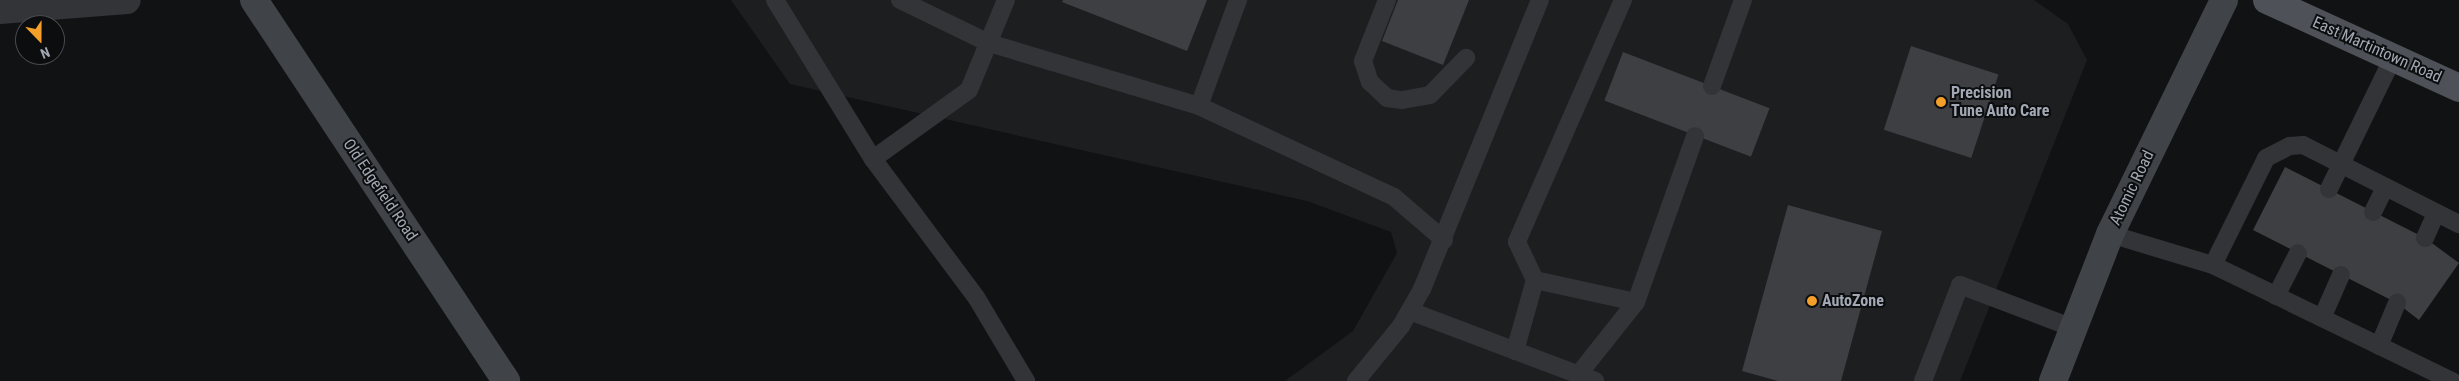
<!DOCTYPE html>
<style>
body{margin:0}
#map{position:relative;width:2459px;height:381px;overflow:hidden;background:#111213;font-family:"Roboto Condensed",sans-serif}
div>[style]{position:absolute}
.built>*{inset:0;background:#1d1e20}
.building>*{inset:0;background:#3d3f43;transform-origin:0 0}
.lane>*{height:18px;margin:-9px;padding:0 9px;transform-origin:9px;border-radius:9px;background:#323438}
.street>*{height:28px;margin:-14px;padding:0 14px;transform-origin:14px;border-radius:14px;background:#323438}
.secondary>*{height:28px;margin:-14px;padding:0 14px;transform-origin:14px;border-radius:14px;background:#404348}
.primary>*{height:28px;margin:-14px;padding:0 14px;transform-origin:14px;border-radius:14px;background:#4e5157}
.dots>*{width:14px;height:14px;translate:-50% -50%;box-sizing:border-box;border:2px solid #0c0d0e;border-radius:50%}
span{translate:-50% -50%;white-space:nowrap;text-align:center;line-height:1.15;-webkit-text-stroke:4px #0c0d0e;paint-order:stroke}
.street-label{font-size:16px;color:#a3a9b4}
.poi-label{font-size:16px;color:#a3a9b4;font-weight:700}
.left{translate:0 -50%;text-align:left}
.north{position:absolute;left:15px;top:15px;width:50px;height:50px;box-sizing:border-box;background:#0c0d0e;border:1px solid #484b50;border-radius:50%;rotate:158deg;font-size:14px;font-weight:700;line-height:20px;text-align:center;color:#a3a9b4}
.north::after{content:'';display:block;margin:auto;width:18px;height:22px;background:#f39f2a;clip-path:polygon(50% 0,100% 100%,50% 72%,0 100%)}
</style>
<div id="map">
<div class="built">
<div style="clip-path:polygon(731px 0,2034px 0,2068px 24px,2087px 60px,1960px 381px,1285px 381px,1353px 331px,1397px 253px,1391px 232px,1307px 201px,790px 84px)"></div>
</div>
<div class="building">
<div style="clip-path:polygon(1063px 0,1207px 0,1187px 51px,1062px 2px)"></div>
<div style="clip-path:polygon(1398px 0,1469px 0,1443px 65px,1382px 41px)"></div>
<div style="left:1911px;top:46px;width:92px;height:88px;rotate:18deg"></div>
<div style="left:1623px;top:52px;width:157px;height:52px;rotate:21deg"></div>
<div style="clip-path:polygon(2285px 167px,2425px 238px,2459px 263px,2419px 320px,2397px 303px,2253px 230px)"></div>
<div style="clip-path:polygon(1788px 205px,1882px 231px,1841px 381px,1778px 381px,1742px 371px)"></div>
</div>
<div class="lane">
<div style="left:775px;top:0;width:187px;rotate:58.4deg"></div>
<div style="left:873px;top:159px;width:172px;rotate:53.3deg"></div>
<div style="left:976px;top:297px;width:98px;rotate:59.2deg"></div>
<div style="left:900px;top:0;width:99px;rotate:25.8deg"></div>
<div style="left:989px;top:43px;width:219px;rotate:16.7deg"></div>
<div style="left:1199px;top:106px;width:215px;rotate:25deg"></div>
<div style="left:1394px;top:197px;width:66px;rotate:40.7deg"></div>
<div style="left:1387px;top:0;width:66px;rotate:111.5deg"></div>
<div style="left:1363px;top:61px;width:22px;rotate:72deg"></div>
<div style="left:1370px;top:82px;width:23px;rotate:43deg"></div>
<div style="left:1387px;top:98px;width:15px;rotate:8deg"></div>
<div style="left:1402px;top:100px;width:28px;rotate:-10deg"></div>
<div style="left:1430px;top:95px;width:52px;rotate:-45.8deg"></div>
<div style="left:1623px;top:0;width:264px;rotate:113.7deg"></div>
<div style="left:1517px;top:242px;width:42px;rotate:64.7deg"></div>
<div style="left:1535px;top:280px;width:103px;rotate:12.3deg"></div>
<div style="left:1712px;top:86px;width:91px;rotate:-70.2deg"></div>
<div style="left:1199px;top:106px;width:113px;rotate:-69.8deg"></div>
<div style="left:873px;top:159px;width:118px;rotate:-35.7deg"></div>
<div style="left:969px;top:90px;width:97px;rotate:-67.7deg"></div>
<div style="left:2329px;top:189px;width:146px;rotate:-64deg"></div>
<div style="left:2373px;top:212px;width:28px;rotate:-64deg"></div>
<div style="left:2110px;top:234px;width:108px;rotate:16.8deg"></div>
<div style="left:2425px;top:238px;width:27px;rotate:-66deg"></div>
<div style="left:2276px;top:296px;width:48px;rotate:-62.9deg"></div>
<div style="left:1410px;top:311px;width:198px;rotate:20.7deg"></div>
<div style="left:2322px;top:318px;width:47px;rotate:-66.2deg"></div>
<div style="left:2379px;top:346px;width:47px;rotate:-67.3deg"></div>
<div style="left:1515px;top:351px;width:74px;rotate:-74.3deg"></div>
<div style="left:1578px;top:375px;width:93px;rotate:-51.5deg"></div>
<div style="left:1636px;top:302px;width:176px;rotate:-70.4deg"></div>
<div style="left:1356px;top:381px;width:71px;rotate:-50.7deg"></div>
<div style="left:1401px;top:326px;width:43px;rotate:-60.4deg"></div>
<div style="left:1422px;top:289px;width:312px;rotate:-67.8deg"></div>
<div style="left:1923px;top:381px;width:103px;rotate:-68.9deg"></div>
<div style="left:1960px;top:285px;width:121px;rotate:20.8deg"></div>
<div style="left:2452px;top:381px;width:266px;rotate:-154.1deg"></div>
<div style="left:2213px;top:265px;width:119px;rotate:-63.6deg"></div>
<div style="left:2266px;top:158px;width:27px;rotate:-27deg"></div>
<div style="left:2290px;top:146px;width:13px;rotate:-4deg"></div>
<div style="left:2303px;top:145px;width:175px;rotate:26.9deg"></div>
</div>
<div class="street">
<div style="left:0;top:10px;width:127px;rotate:-4.5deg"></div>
</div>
<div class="secondary">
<div style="left:254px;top:0;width:457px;rotate:56.5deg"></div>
<div style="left:2053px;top:381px;width:158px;rotate:-68.8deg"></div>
<div style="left:2110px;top:234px;width:260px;rotate:-64deg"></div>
</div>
<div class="primary">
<div style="left:2267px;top:0;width:211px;rotate:24.6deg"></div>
</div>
<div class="dots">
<div style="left:1941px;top:102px;background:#f39f2a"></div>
<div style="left:1812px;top:301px;background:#f39f2a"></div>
</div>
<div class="street-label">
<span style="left:2377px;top:50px;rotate:24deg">East Martintown Road</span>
<span style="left:2132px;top:188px;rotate:-64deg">Atomic Road</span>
<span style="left:380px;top:190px;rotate:56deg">Old Edgefield Road</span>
</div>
<div class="poi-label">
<span class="left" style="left:1951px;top:102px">Precision<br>Tune Auto Care</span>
<span class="left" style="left:1822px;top:301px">AutoZone</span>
</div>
<div class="north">N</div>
</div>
